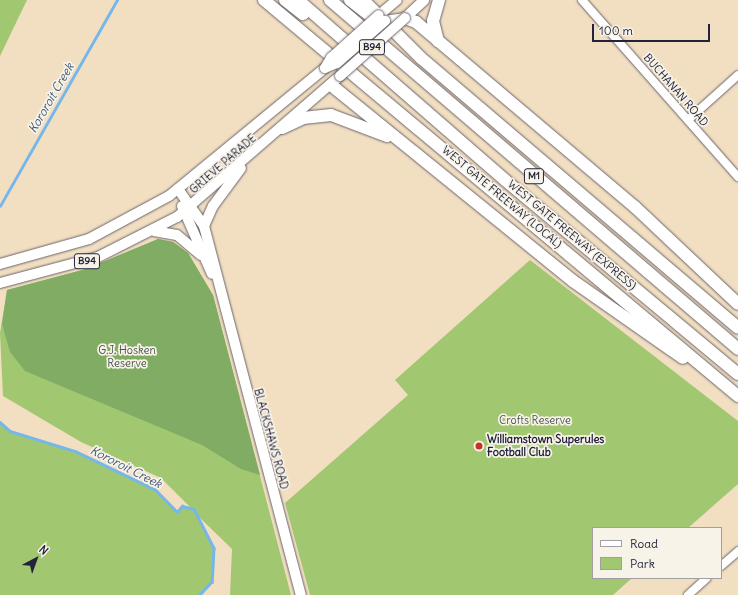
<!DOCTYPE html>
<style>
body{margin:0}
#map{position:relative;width:738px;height:595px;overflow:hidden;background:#f2dfc2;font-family:Delius,sans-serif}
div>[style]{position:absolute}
.green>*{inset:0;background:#a1c771}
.forest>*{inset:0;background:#80ac63}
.stream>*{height:2.5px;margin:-1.25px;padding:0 1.25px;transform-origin:1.25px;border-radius:1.25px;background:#76b7ea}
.roads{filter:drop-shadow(0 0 1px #6b646a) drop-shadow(0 0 1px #6b646a)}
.minor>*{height:8px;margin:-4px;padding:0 4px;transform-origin:4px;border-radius:4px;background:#fff}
.major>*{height:10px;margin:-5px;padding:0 5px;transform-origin:5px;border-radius:5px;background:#fff}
.highway>*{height:12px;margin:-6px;padding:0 6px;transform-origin:6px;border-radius:6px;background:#fff}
.bridges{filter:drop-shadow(0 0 1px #6b646a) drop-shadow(0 0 1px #6b646a)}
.major-bridge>*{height:10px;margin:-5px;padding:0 5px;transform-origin:5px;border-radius:5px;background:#fff}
.dots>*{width:11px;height:11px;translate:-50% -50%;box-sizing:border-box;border:2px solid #f7f3e8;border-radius:50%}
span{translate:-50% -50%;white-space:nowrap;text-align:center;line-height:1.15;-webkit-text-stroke:3.5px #f7f3e8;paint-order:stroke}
.shield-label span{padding:1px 3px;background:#f7f3e8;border:1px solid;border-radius:3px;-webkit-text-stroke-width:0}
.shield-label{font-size:10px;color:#22223b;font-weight:700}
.street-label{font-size:11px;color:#22223b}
.park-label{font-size:11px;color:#48544b}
.poi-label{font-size:11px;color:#22223b;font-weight:700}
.left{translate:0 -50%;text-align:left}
.water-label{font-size:12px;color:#3f5678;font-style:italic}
.legend{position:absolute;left:592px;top:527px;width:130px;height:52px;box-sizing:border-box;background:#f7f3e8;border:1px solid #a29fa3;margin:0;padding:5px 7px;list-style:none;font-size:12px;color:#22223b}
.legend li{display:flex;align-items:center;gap:8px;height:20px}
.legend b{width:20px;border:1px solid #a29fa3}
.north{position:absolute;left:16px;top:539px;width:40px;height:40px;-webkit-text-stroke:3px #f7f3e8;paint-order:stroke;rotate:41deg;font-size:11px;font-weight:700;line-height:16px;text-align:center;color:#22223b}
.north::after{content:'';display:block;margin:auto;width:14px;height:18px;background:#22223b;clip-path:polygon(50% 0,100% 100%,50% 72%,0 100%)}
.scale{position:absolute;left:592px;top:24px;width:118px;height:18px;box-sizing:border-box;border:2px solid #22223b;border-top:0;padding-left:5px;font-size:12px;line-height:14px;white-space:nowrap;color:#22223b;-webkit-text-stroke:3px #f7f3e8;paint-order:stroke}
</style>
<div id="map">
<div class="green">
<div style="clip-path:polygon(0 0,27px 0,0 56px)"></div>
<div style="clip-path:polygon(158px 239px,173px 242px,188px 253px,213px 295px,291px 595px,230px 595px,232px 549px,196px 514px,214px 548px,212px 582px,200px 595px,0 595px,0 422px,10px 431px,75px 452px,156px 490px,177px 511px,182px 506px,191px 508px,161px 478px,81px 442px,3px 396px,0 333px,7px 290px,86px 269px)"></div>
<div style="clip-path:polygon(530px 260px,738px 421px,738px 484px,688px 528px,593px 528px,593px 578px,632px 578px,613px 595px,310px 595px,285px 503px,408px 395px,395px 380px)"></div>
</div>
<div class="forest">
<div style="clip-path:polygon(158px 239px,173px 242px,188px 253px,213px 295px,260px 475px,241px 469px,202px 445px,25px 371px,10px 352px,2px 324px,7px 290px,86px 269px)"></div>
</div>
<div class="stream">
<div style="left:0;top:206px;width:237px;rotate:-60.4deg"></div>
<div style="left:0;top:422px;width:13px;rotate:42deg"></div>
<div style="left:10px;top:431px;width:68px;rotate:17.1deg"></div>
<div style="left:75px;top:451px;width:90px;rotate:25.7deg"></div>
<div style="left:156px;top:490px;width:30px;rotate:46deg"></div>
<div style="left:177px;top:512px;width:8px;rotate:-50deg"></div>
<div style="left:182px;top:506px;width:12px;rotate:14deg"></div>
<div style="left:194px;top:509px;width:44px;rotate:62.9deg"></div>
<div style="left:214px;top:548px;width:34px;rotate:93deg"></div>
<div style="left:212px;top:582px;width:18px;rotate:133deg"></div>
</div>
<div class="roads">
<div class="minor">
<div style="left:582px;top:0;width:236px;rotate:48.6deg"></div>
<div style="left:688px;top:120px;width:67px;rotate:-42deg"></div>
<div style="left:721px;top:566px;width:23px;rotate:-41deg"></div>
<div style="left:688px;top:595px;width:25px;rotate:-42deg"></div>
</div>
<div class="major">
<div style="left:379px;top:15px;width:23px;rotate:-40deg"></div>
<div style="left:385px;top:21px;width:20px;rotate:-9deg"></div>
<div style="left:405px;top:18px;width:26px;rotate:-43deg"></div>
<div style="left:178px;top:189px;width:45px;rotate:54.9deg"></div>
<div style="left:204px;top:226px;width:382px;rotate:75.3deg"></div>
<div style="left:182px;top:206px;width:74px;rotate:66.2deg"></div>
<div style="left:204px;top:226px;width:22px;rotate:-66deg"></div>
<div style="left:213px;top:206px;width:47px;rotate:-53.6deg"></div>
<div style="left:154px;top:231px;width:23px;rotate:10deg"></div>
<div style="left:177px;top:235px;width:31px;rotate:40deg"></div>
<div style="left:0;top:264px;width:92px;rotate:-15.7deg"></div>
<div style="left:89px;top:239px;width:91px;rotate:-28.3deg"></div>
<div style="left:169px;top:196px;width:202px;rotate:-39.4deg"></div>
<div style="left:0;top:283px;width:101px;rotate:-14.9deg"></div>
<div style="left:98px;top:257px;width:89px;rotate:-26.9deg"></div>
<div style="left:177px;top:217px;width:216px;rotate:-40.9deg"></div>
</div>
<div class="highway">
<div style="left:264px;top:0;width:618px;rotate:39.88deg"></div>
<div style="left:285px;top:0;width:23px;rotate:38deg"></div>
<div style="left:298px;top:0;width:274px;rotate:41deg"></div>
<div style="left:505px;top:180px;width:303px;rotate:39.8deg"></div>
<div style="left:330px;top:0;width:537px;rotate:40.54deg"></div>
<div style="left:350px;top:0;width:24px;rotate:38deg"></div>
<div style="left:363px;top:0;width:82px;rotate:45deg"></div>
<div style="left:421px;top:58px;width:416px;rotate:40.4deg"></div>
<div style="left:405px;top:18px;width:12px;rotate:20deg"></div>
<div style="left:416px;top:22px;width:287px;rotate:40.2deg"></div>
<div style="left:635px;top:207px;width:141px;rotate:43.3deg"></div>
<div style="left:438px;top:41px;width:21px;rotate:-104deg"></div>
<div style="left:433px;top:21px;width:22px;rotate:-74deg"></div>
<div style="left:331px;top:85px;width:311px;rotate:39deg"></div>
<div style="left:573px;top:281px;width:134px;rotate:35deg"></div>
<div style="left:282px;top:128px;width:23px;rotate:-25deg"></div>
<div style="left:303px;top:118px;width:28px;rotate:-6deg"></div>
<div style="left:331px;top:115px;width:60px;rotate:20.6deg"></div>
</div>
</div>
<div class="bridges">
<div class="major-bridge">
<div style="left:325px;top:68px;width:13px;rotate:-23deg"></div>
<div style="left:337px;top:63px;width:64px;rotate:-41.2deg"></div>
<div style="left:325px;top:68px;width:12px;rotate:-59deg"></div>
<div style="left:331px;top:58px;width:64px;rotate:-41.9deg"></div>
<div style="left:340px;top:76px;width:87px;rotate:-41.7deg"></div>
</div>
</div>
<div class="dots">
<div style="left:479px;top:446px;background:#c8321e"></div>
</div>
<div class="shield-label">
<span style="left:372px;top:47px">B94</span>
<span style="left:534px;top:176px">M1</span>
<span style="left:87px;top:261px">B94</span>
</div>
<div class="street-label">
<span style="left:676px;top:90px;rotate:49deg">BUCHANAN ROAD</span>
<span style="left:223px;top:164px;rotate:-41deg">GRIEVE PARADE</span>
<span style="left:502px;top:197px;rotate:40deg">WEST GATE FREEWAY (LOCAL)</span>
<span style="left:572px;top:235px;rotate:40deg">WEST GATE FREEWAY (EXPRESS)</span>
<span style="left:271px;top:439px;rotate:75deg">BLACKSHAWS ROAD</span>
</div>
<div class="park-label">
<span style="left:127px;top:357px">G.J. Hosken<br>Reserve</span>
<span style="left:535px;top:420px">Crofts Reserve</span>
</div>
<div class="poi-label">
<span class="left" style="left:487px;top:446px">Williamstown Superules<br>Football Club</span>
</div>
<div class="water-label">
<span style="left:51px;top:98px;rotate:-60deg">Kororoit Creek</span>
<span style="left:126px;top:467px;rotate:27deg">Kororoit Creek</span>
</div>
<ul class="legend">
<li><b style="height:5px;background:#fff"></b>Road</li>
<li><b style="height:11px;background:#a1c771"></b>Park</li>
</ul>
<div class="north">N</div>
<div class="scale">100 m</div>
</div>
